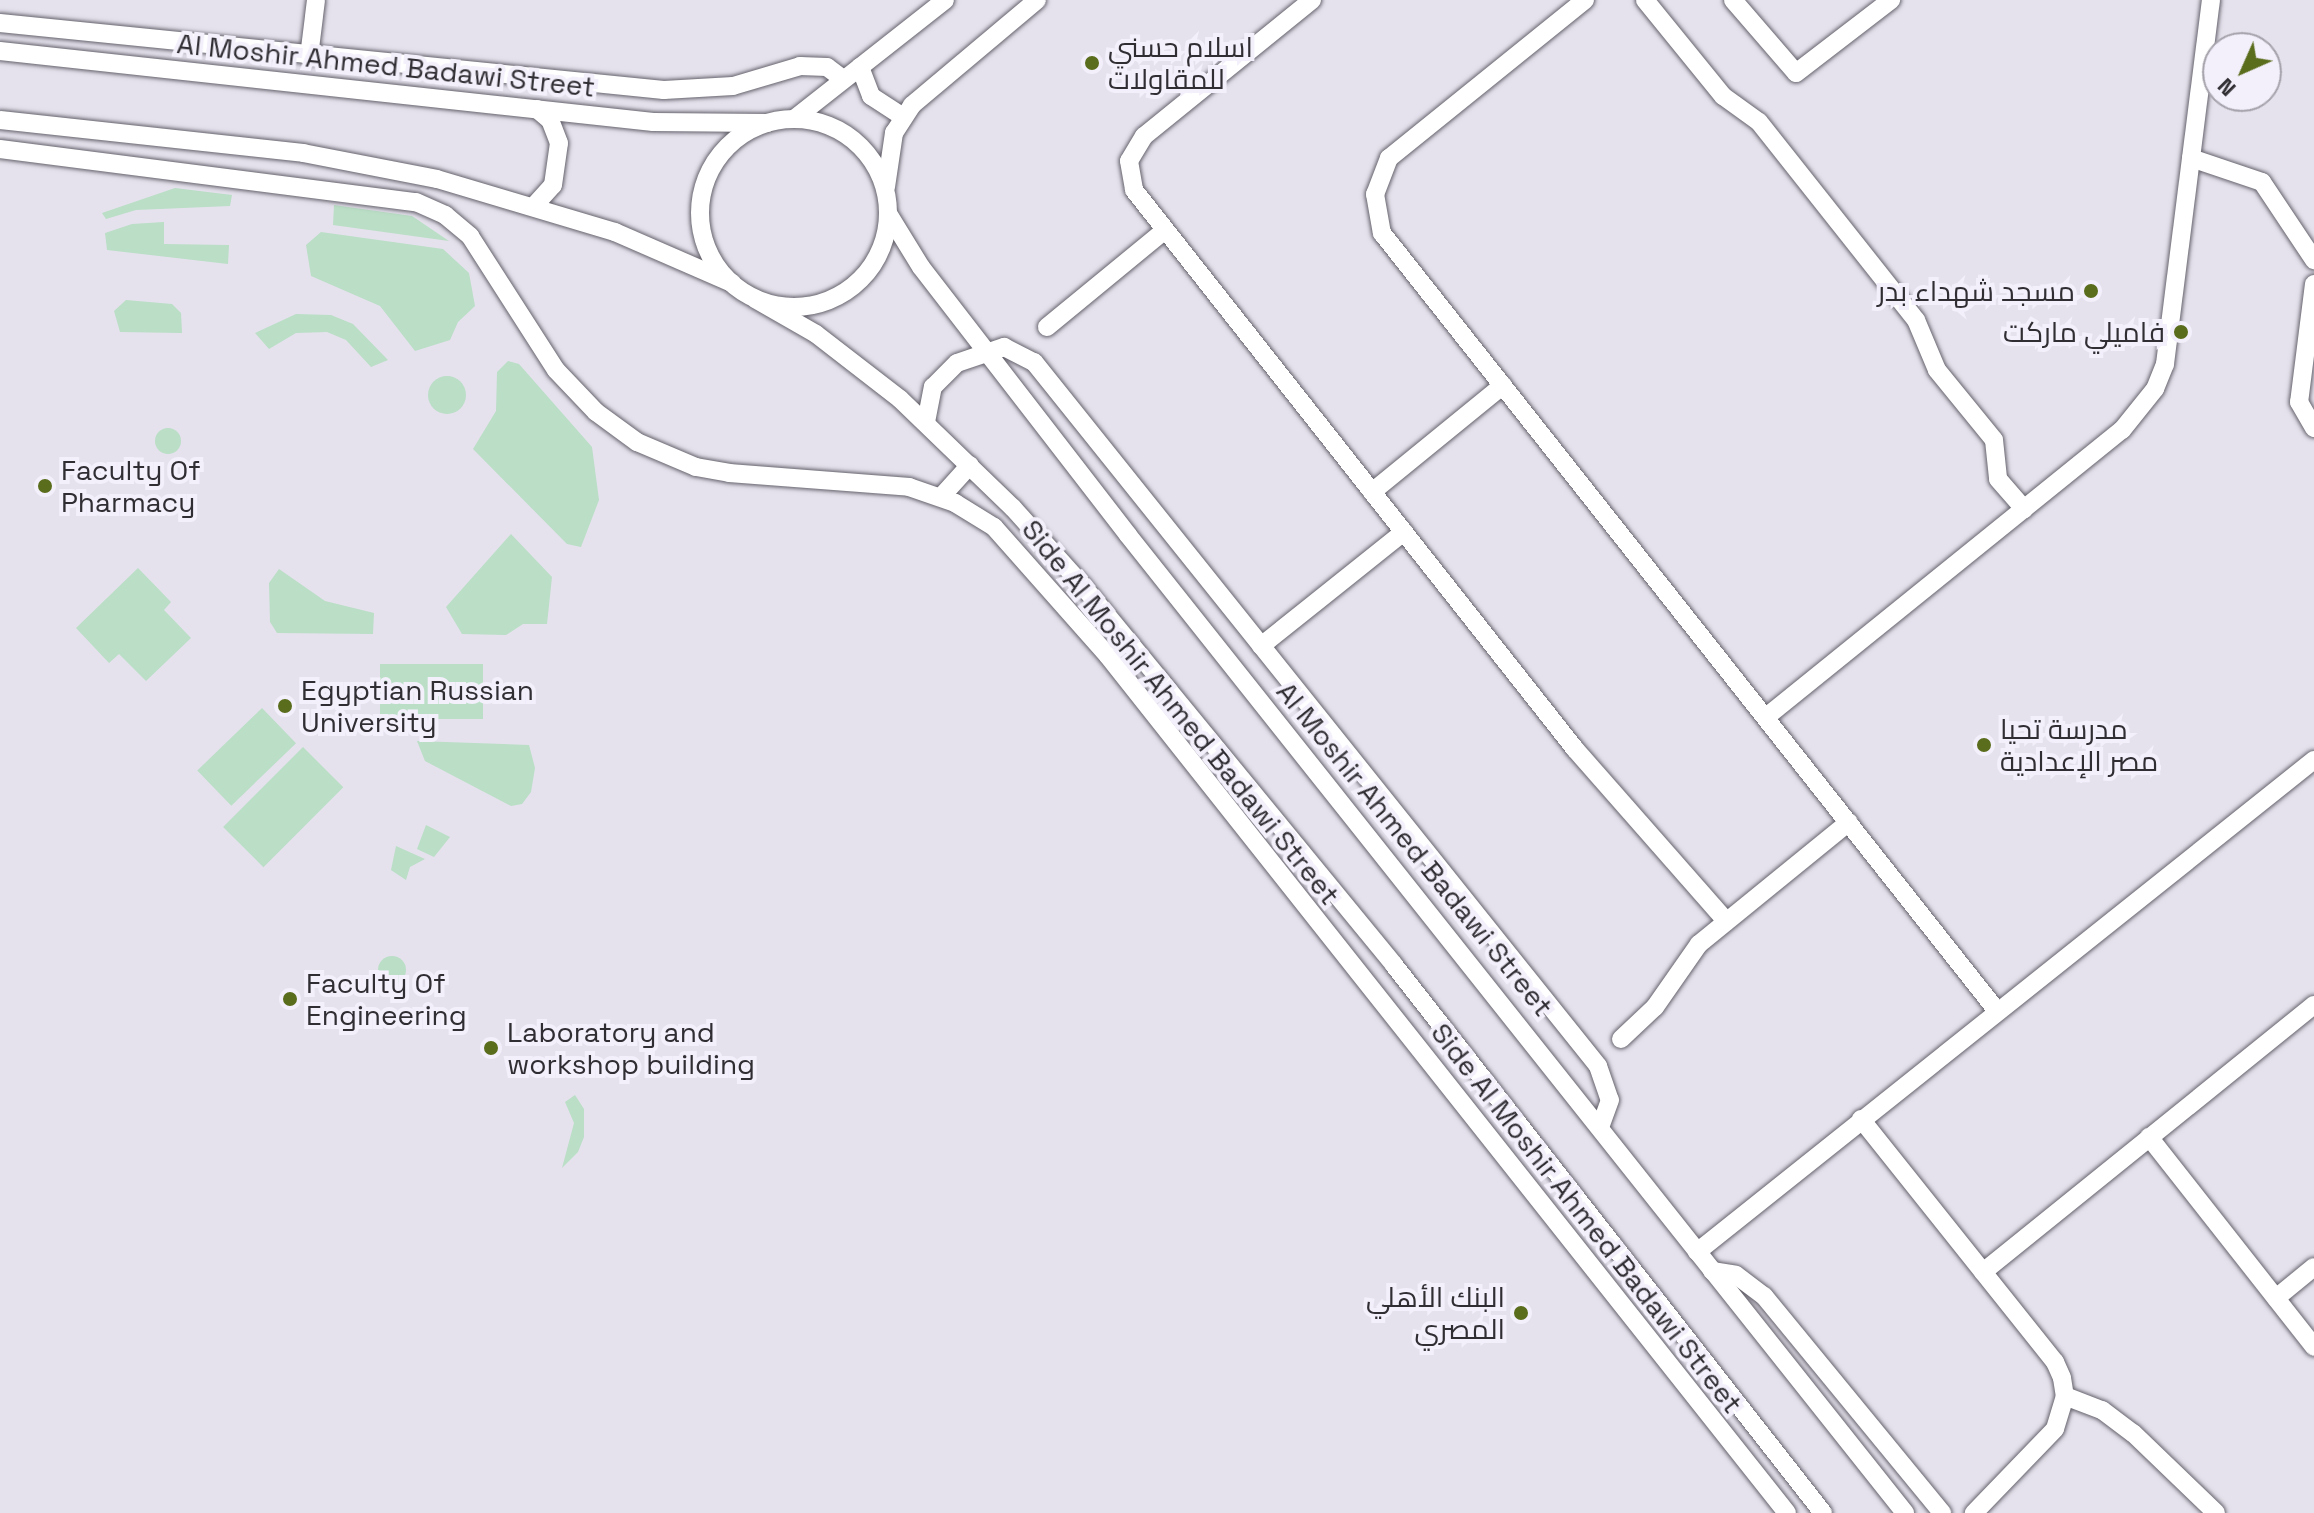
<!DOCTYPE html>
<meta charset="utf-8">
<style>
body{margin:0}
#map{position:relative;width:2314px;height:1513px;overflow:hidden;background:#e5e2ed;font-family:"Space Grotesk",Cairo,sans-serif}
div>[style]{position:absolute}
.green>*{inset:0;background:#badec6;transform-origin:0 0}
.round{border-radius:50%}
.roads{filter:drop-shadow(0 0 2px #65626c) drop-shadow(0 0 2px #65626c)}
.minor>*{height:18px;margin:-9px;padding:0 9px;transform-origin:9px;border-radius:9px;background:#fff}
.minor>.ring{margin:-9px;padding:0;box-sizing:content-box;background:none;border:18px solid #fff;border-radius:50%}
.dots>*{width:22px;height:22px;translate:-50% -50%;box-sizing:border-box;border:4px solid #f3effb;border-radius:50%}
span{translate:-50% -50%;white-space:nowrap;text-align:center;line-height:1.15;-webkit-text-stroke:8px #f3effb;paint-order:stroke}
.poi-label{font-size:28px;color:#302e33}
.left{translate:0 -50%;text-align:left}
.right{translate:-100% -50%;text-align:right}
.street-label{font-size:28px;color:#302e33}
.north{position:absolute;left:2202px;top:32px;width:80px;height:80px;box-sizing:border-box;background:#f3effb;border:2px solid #a5a2ab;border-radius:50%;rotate:225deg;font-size:22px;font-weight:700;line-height:32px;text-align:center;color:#302e33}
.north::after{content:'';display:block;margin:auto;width:28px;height:36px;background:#5a6d1c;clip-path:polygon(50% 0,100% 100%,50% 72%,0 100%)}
</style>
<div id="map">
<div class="green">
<div style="clip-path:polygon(175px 188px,232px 195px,230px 206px,136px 210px,106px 219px,102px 213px)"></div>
<div style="clip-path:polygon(334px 205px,412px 216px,449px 241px,333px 225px)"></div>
<div style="clip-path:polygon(164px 222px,164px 244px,229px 245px,228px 264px,107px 250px,105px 233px,132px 224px)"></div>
<div style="clip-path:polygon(321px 232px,443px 249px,469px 273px,475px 306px,458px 322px,450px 340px,415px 351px,380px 306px,311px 276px,306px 245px)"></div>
<div style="clip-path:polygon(126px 300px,172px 304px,181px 313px,182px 333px,120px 332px,114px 311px)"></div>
<div style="clip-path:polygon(296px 314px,331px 315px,353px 324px,388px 360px,371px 367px,346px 340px,327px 332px,296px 333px,269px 349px,255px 333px)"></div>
<div style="clip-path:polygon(508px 361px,519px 364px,592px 447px,599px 500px,581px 547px,567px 544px,473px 449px,496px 411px,497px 372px)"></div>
<div class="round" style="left:428px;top:376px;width:38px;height:38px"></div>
<div class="round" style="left:155px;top:428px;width:26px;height:26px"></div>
<div style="clip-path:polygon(511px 534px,552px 577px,547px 624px,523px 624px,506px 635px,462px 634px,446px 607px)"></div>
<div style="clip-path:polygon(138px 568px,171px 602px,164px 610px,191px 638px,146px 681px,119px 654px,109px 663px,76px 628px)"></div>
<div style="clip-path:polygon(279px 569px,325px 601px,374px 613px,373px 634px,277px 633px,270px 622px,269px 583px)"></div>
<div style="left:483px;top:664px;width:55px;height:103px;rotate:90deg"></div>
<div style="left:262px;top:708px;width:49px;height:90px;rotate:46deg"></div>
<div style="clip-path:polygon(417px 741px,529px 745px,535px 768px,531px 792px,522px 804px,511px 806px,425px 761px)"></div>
<div style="left:303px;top:747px;width:57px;height:113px;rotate:45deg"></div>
<div style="clip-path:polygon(426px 825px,450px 837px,434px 857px,417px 849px)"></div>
<div style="clip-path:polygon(396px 846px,425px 859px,410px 867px,406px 880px,391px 870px)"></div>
<div class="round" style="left:378px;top:956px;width:28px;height:28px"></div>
<div style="clip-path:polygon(575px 1095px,584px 1109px,584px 1137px,578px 1152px,562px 1168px,574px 1123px,565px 1102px)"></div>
</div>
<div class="roads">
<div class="minor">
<div style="left:1312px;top:0;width:216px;rotate:141deg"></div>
<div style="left:1144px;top:136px;width:29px;rotate:121deg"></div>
<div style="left:1129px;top:161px;width:29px;rotate:80deg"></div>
<div style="left:1134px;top:190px;width:712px;rotate:51.73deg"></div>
<div style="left:1575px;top:749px;width:229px;rotate:48.7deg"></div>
<div style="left:1585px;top:0;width:252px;rotate:141.1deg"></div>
<div style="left:1389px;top:158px;width:39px;rotate:111deg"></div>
<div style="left:1375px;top:194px;width:40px;rotate:80deg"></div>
<div style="left:1382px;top:233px;width:992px;rotate:51.67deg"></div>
<div style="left:1645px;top:0;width:124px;rotate:50.9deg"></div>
<div style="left:1723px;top:96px;width:44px;rotate:35.8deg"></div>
<div style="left:1759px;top:122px;width:253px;rotate:51.6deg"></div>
<div style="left:1916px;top:320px;width:54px;rotate:67.2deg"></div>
<div style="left:1937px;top:370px;width:90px;rotate:50.8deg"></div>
<div style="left:1994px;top:440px;width:39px;rotate:84deg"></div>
<div style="left:1998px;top:479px;width:40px;rotate:49deg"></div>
<div style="left:1733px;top:0;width:96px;rotate:49.2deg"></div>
<div style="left:1796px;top:73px;width:120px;rotate:-37.5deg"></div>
<div style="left:0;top:23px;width:667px;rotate:5.76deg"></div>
<div style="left:664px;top:90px;width:69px;rotate:-3.3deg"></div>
<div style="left:733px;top:86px;width:70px;rotate:-16.6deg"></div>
<div style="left:800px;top:66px;width:27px;rotate:2deg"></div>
<div style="left:827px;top:67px;width:20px;rotate:37deg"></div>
<div style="left:0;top:51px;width:657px;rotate:6.21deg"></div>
<div style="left:653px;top:122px;width:114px;rotate:0.5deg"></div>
<div style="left:309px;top:57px;width:57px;rotate:-83deg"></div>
<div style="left:860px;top:67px;width:31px;rotate:69deg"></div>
<div style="left:871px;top:96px;width:38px;rotate:33deg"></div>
<div style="left:794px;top:119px;width:192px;rotate:-38.2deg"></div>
<div class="ring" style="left:700px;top:119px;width:170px;height:170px"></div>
<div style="left:0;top:120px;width:305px;rotate:6.2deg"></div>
<div style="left:303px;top:153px;width:136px;rotate:11deg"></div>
<div style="left:437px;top:179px;width:186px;rotate:16.6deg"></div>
<div style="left:615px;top:232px;width:128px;rotate:23.6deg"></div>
<div style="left:0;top:149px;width:419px;rotate:7.3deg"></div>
<div style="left:416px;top:202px;width:32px;rotate:24deg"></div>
<div style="left:445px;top:215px;width:33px;rotate:40deg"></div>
<div style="left:470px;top:236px;width:159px;rotate:57.3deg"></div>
<div style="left:556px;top:370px;width:58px;rotate:46.4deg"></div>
<div style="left:596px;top:412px;width:51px;rotate:36.2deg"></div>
<div style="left:637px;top:442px;width:64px;rotate:23deg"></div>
<div style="left:696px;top:467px;width:34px;rotate:10deg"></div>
<div style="left:729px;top:473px;width:181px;rotate:4.4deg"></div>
<div style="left:909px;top:487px;width:49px;rotate:19.2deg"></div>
<div style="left:955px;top:503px;width:46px;rotate:31.6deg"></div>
<div style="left:994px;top:527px;width:172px;rotate:48.5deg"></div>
<div style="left:1108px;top:656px;width:1093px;rotate:51.61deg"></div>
<div style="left:2191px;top:158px;width:75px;rotate:18.7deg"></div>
<div style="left:2262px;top:182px;width:94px;rotate:56.3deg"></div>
<div style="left:886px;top:187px;width:55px;rotate:-81.6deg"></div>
<div style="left:894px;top:133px;width:33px;rotate:-57deg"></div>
<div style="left:912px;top:105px;width:163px;rotate:-40deg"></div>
<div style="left:534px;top:206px;width:28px;rotate:-48deg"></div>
<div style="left:553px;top:185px;width:42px;rotate:-81.9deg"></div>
<div style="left:559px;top:143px;width:25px;rotate:-111deg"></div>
<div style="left:550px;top:120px;width:17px;rotate:-140deg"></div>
<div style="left:889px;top:215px;width:61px;rotate:58.4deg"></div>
<div style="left:921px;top:267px;width:339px;rotate:52.3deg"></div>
<div style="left:1128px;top:535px;width:1249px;rotate:51.53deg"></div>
<div style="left:2314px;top:284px;width:119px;rotate:97.2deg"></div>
<div style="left:2299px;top:402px;width:30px;rotate:60deg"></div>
<div style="left:755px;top:299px;width:70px;rotate:29.8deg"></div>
<div style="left:816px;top:334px;width:106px;rotate:37.7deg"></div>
<div style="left:900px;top:399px;width:157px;rotate:44deg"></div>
<div style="left:1013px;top:508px;width:105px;rotate:48.1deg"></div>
<div style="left:1083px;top:586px;width:490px;rotate:50.6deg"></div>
<div style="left:1394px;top:965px;width:696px;rotate:51.94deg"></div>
<div style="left:1047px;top:327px;width:153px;rotate:-39.4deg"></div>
<div style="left:926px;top:422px;width:36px;rotate:-79deg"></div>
<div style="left:933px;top:387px;width:34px;rotate:-45deg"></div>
<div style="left:957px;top:363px;width:50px;rotate:-18.8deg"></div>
<div style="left:1004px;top:347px;width:34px;rotate:27deg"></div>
<div style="left:1034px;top:362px;width:902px;rotate:51.3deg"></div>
<div style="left:1598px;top:1066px;width:36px;rotate:71deg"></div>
<div style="left:1610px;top:1100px;width:29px;rotate:110deg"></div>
<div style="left:1372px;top:492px;width:169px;rotate:-39.2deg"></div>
<div style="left:941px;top:497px;width:43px;rotate:-47.8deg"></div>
<div style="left:1261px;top:646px;width:183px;rotate:-38.6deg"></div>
<div style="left:1766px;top:717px;width:457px;rotate:-38.9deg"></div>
<div style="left:2122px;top:430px;width:53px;rotate:-51.2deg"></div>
<div style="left:2155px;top:389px;width:27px;rotate:-68deg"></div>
<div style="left:2165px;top:364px;width:367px;rotate:-82.8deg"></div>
<div style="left:1621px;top:1039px;width:47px;rotate:-43.3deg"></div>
<div style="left:1655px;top:1007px;width:77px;rotate:-55.1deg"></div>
<div style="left:1699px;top:944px;width:193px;rotate:-39.1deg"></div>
<div style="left:1861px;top:1119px;width:311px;rotate:51.4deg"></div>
<div style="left:2055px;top:1362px;width:17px;rotate:66deg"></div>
<div style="left:2062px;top:1378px;width:18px;rotate:81deg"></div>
<div style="left:2065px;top:1396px;width:34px;rotate:107deg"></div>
<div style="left:2055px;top:1429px;width:117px;rotate:134deg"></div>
<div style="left:2149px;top:1137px;width:267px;rotate:51.8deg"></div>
<div style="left:1697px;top:1252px;width:789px;rotate:-38.57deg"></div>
<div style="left:1712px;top:1271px;width:24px;rotate:9deg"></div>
<div style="left:1736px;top:1275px;width:35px;rotate:37deg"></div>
<div style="left:1764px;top:1296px;width:281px;rotate:50.6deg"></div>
<div style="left:1983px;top:1272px;width:425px;rotate:-38.9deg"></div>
<div style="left:2276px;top:1298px;width:49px;rotate:-39.2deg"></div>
<div style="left:2065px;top:1396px;width:40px;rotate:21deg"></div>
<div style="left:2102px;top:1410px;width:39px;rotate:37deg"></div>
<div style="left:2133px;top:1433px;width:115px;rotate:43.9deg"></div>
</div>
</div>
<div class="dots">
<div style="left:1092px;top:63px;background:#5a6d1c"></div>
<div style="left:2091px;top:291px;background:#5a6d1c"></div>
<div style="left:2181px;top:332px;background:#5a6d1c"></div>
<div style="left:45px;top:486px;background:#5a6d1c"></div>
<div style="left:285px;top:706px;background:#5a6d1c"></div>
<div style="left:1984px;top:745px;background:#5a6d1c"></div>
<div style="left:290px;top:999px;background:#5a6d1c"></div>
<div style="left:491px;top:1048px;background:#5a6d1c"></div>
<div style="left:1521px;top:1313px;background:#5a6d1c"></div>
</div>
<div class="poi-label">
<span class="left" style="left:1108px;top:63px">اسلام حسني<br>للمقاولات</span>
<span class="right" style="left:2075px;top:291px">مسجد شهداء بدر</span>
<span class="right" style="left:2165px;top:332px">فاميلي ماركت</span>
<span class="left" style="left:61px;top:486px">Faculty Of<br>Pharmacy</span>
<span class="left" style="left:301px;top:706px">Egyptian Russian<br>University</span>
<span class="left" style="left:2000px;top:745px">مدرسة تحيا<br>مصر الإعدادية</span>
<span class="left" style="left:306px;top:999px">Faculty Of<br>Engineering</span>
<span class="left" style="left:507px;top:1048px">Laboratory and<br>workshop building</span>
<span class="right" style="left:1505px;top:1313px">البنك الأهلي<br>المصري</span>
</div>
<div class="street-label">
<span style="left:386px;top:65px;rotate:6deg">Al Moshir Ahmed Badawi Street</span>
<span style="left:1181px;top:712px;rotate:51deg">Side Al Moshir Ahmed Badawi Street</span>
<span style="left:1415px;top:849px;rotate:51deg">Al Moshir Ahmed Badawi Street</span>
<span style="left:1587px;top:1218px;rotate:52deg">Side Al Moshir Ahmed Badawi Street</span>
</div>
<div class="north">N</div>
</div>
